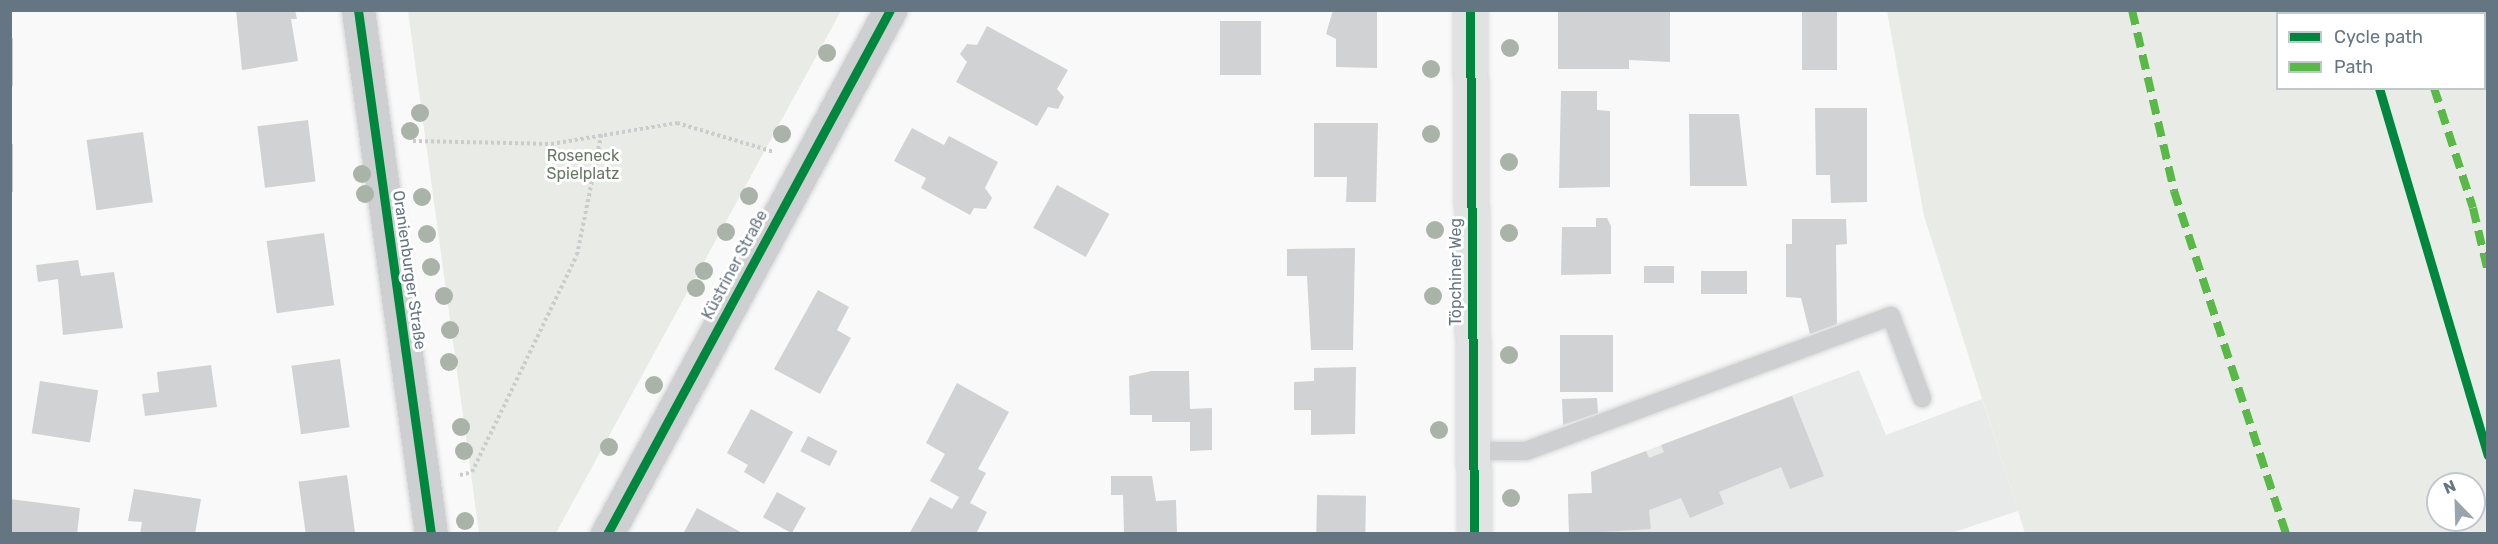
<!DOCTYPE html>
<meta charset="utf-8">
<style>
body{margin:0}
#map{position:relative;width:2498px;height:544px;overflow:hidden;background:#f9f9f9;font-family:Rubik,sans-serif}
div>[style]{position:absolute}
.built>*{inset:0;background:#e8e9e9}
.green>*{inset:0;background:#e8ebe6}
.building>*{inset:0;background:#d0d2d3;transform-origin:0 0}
.path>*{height:4px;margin-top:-2px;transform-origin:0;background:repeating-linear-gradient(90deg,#cbcccd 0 3px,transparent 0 6px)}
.roads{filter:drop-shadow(0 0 2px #d5d6d7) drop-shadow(0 0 2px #d5d6d7)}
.lane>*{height:18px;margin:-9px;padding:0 9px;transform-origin:9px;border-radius:9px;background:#cecfd0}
.street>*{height:33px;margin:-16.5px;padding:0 16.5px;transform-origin:16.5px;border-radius:16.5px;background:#cecfd0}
.secondary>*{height:33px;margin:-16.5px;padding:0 16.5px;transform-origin:16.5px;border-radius:16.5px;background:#e1e2e2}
.quiet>*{height:8px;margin-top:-4px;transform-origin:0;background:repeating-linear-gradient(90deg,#58b947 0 15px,transparent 0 23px)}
.cycleway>*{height:9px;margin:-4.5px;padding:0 4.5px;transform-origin:4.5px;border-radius:4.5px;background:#00873e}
.trees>*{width:18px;height:18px;margin:-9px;border-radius:50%;background:#a9b3a7}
span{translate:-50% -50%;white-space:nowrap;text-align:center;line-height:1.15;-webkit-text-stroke:6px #fff;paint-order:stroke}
.park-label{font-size:16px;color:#687a64}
.street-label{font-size:16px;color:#657683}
.frame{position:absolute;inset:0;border:12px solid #657683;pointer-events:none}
.legend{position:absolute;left:2276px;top:12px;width:210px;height:78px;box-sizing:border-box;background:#fff;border:2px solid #c1c8cd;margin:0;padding:8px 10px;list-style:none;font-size:18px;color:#657683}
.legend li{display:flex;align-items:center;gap:12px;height:30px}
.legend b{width:30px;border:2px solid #c1c8cd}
.north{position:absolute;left:2426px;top:472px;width:60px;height:60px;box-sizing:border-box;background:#fff;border:2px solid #c1c8cd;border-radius:50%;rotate:337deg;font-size:16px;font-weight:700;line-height:24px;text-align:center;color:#657683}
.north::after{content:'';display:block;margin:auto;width:21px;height:27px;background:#99a4ac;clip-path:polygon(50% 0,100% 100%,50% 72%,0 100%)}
</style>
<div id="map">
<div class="built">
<div style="clip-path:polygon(1859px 370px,1886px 435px,1982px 399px,2018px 511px,1948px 534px,1569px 534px,1568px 494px,1592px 493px,1591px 472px)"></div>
</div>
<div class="green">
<div style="clip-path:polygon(408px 11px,841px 11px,556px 533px,479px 533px)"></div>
<div style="clip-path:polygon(evenodd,1887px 11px,2487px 11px,2487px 533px,2025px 533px,1924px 216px,1887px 11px,2278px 14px,2484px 14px,2484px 88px,2278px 88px,2278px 14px,1887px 11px,2438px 484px,2474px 484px,2474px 520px,2438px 520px,2438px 484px)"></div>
</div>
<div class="building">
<div style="clip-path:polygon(236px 10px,295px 10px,297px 19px,291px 19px,298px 61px,242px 70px)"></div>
<div style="clip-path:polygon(1333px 10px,1377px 10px,1377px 68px,1336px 67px,1336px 39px,1326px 34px)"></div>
<div style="clip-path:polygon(1558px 10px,1670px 10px,1670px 62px,1629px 60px,1629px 69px,1558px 69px)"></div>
<div style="left:1802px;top:10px;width:35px;height:60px"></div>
<div style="left:1220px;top:21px;width:41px;height:54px"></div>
<div style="clip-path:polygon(987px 26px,1068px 70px,1057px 89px,1064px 97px,1058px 109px,1048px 107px,1037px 126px,956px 82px,967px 62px,960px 54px,967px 44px,977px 45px)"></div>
<div style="left:10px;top:38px;width:3px;height:48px"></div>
<div style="clip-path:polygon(1561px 91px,1597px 91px,1597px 110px,1610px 111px,1610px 187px,1559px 188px)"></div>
<div style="clip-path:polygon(1815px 108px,1867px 108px,1867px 202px,1831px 203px,1830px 175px,1816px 175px)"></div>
<div style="clip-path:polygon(1689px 114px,1739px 114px,1747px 186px,1690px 186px)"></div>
<div style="left:308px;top:120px;width:62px;height:51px;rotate:83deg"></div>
<div style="clip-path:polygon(1314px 123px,1378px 123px,1376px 202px,1346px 202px,1347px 177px,1314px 177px)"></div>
<div style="clip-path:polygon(912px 128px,944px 145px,949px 136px,998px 162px,985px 188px,992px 198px,986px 209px,974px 208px,970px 215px,921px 188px,926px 178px,894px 161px)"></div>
<div style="left:143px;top:132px;width:71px;height:57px;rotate:82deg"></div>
<div style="left:10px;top:144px;width:3px;height:48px"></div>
<div style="left:1057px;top:185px;width:60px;height:49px;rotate:29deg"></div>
<div style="clip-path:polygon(1596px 218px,1607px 218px,1611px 226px,1611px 274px,1561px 275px,1562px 227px,1596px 227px)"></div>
<div style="clip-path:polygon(1792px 219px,1846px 219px,1847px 244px,1836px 245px,1837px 324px,1810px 334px,1801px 298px,1786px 297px,1786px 244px,1792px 244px)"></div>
<div style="left:324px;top:233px;width:73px;height:58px;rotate:82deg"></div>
<div style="clip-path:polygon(1355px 248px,1353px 350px,1311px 350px,1307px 276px,1287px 276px,1287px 249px)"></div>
<div style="clip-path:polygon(78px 260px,81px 276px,114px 272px,123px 328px,63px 335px,58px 279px,38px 282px,36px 265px)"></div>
<div style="left:1644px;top:266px;width:30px;height:17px"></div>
<div style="left:1701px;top:271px;width:46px;height:23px"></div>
<div style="clip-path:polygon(818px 290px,849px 307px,837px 330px,851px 338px,820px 394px,774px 369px)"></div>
<div style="left:1560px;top:335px;width:53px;height:57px"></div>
<div style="left:340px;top:359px;width:69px;height:49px;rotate:82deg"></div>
<div style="clip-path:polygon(211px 365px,217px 407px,145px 416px,142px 394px,159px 392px,157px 372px)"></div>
<div style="clip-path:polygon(1356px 367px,1355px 434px,1311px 435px,1311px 410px,1294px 410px,1294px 382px,1314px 381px,1314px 368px)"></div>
<div style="clip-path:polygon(1152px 371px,1189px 371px,1190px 409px,1212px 408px,1212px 450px,1190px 451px,1190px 422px,1152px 422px,1152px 415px,1130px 415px,1129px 376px)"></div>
<div style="left:40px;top:381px;width:59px;height:53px;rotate:9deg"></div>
<div style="clip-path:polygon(957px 383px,1009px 412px,978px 469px,986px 473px,970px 503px,987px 512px,976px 534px,909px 534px,930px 497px,952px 509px,959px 497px,930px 481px,945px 454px,926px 443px)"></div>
<div style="clip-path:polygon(1792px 396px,1824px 476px,1790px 489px,1781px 467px,1719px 492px,1724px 504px,1690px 518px,1681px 498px,1649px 510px,1651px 529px,1569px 534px,1568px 494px,1592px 493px,1591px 472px,1646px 451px,1649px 458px,1664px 452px,1661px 445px)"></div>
<div style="clip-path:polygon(1597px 398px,1598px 413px,1563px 425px,1562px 399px)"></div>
<div style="clip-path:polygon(751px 409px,793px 432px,764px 484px,744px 472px,748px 465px,727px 453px)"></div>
<div style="left:808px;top:436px;width:33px;height:17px;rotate:27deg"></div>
<div style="left:347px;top:475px;width:60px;height:49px;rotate:82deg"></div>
<div style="clip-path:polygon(1111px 476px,1152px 476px,1156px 501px,1176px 500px,1177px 534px,1124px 534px,1123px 495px,1111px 495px)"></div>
<div style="clip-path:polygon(134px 489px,201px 499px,195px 534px,140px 534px,142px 522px,128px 521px)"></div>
<div style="left:777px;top:492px;width:33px;height:29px;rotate:29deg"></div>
<div style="left:1317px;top:495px;width:49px;height:39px;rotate:1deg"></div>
<div style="clip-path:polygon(10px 499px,80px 508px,77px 534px,10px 534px)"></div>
<div style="clip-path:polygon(697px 508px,744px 534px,683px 534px)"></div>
</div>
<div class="path">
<div style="left:413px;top:141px;width:138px;rotate:1.2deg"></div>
<div style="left:551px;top:144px;width:128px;rotate:-9.5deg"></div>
<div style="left:677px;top:123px;width:101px;rotate:16.6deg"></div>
<div style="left:460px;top:475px;width:12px;rotate:-14deg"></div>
<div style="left:472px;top:472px;width:241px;rotate:-64.2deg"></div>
<div style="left:577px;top:255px;width:126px;rotate:-78.6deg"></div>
</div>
<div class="roads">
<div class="lane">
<div style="left:1473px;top:451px;width:53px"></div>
<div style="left:1526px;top:451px;width:389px;rotate:-20.3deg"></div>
<div style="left:1891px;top:316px;width:88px;rotate:69.3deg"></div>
</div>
<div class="street">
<div style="left:358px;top:10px;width:529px;rotate:82.07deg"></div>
<div style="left:607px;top:534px;width:596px;rotate:-61.63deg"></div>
</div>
<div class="secondary">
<div style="left:1470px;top:10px;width:524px;rotate:89.56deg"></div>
</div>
</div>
<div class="quiet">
<div style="left:2132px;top:10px;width:186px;rotate:76.9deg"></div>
<div style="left:2174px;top:191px;width:361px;rotate:71.9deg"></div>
<div style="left:2387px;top:10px;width:4px;rotate:63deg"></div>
<div style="left:2484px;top:38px;width:4px;rotate:-14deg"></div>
<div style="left:2434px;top:88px;width:126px;rotate:72deg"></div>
<div style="left:2473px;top:208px;width:66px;rotate:76.8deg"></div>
</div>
<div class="cycleway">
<div style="left:358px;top:10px;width:529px;rotate:82.07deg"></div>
<div style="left:1470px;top:10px;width:524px;rotate:89.56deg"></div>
<div style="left:2379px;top:88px;width:383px;rotate:73.5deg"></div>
<div style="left:607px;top:534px;width:596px;rotate:-61.63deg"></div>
</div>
<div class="trees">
<div style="left:1510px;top:48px"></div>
<div style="left:827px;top:53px"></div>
<div style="left:1431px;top:69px"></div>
<div style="left:420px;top:113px"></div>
<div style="left:410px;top:131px"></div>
<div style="left:782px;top:134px"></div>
<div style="left:1431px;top:134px"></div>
<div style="left:1509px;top:162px"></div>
<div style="left:362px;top:174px"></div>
<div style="left:365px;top:194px"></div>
<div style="left:749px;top:196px"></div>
<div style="left:422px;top:197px"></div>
<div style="left:1435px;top:230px"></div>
<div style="left:726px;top:232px"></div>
<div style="left:1509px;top:233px"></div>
<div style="left:427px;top:234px"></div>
<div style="left:431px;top:267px"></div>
<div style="left:704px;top:271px"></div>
<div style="left:696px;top:288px"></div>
<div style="left:444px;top:296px"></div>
<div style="left:1433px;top:296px"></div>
<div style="left:450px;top:330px"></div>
<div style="left:1509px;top:355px"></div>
<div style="left:449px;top:362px"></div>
<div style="left:654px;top:385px"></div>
<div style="left:461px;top:427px"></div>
<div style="left:1439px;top:430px"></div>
<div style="left:609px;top:447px"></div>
<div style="left:464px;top:451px"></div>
<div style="left:1511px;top:498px"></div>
<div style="left:465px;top:521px"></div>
</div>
<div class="park-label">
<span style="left:583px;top:165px">Roseneck<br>Spielplatz</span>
</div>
<div class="street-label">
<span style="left:735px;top:265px;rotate:-62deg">Küstriner Straße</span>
<span style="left:409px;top:270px;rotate:82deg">Oranienburger Straße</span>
<span style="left:1456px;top:272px;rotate:-90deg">Töpchiner Weg</span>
</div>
<div class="frame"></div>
<ul class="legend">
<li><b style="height:8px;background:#00873e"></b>Cycle path</li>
<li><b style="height:8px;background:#58b947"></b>Path</li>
</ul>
<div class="north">N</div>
</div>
